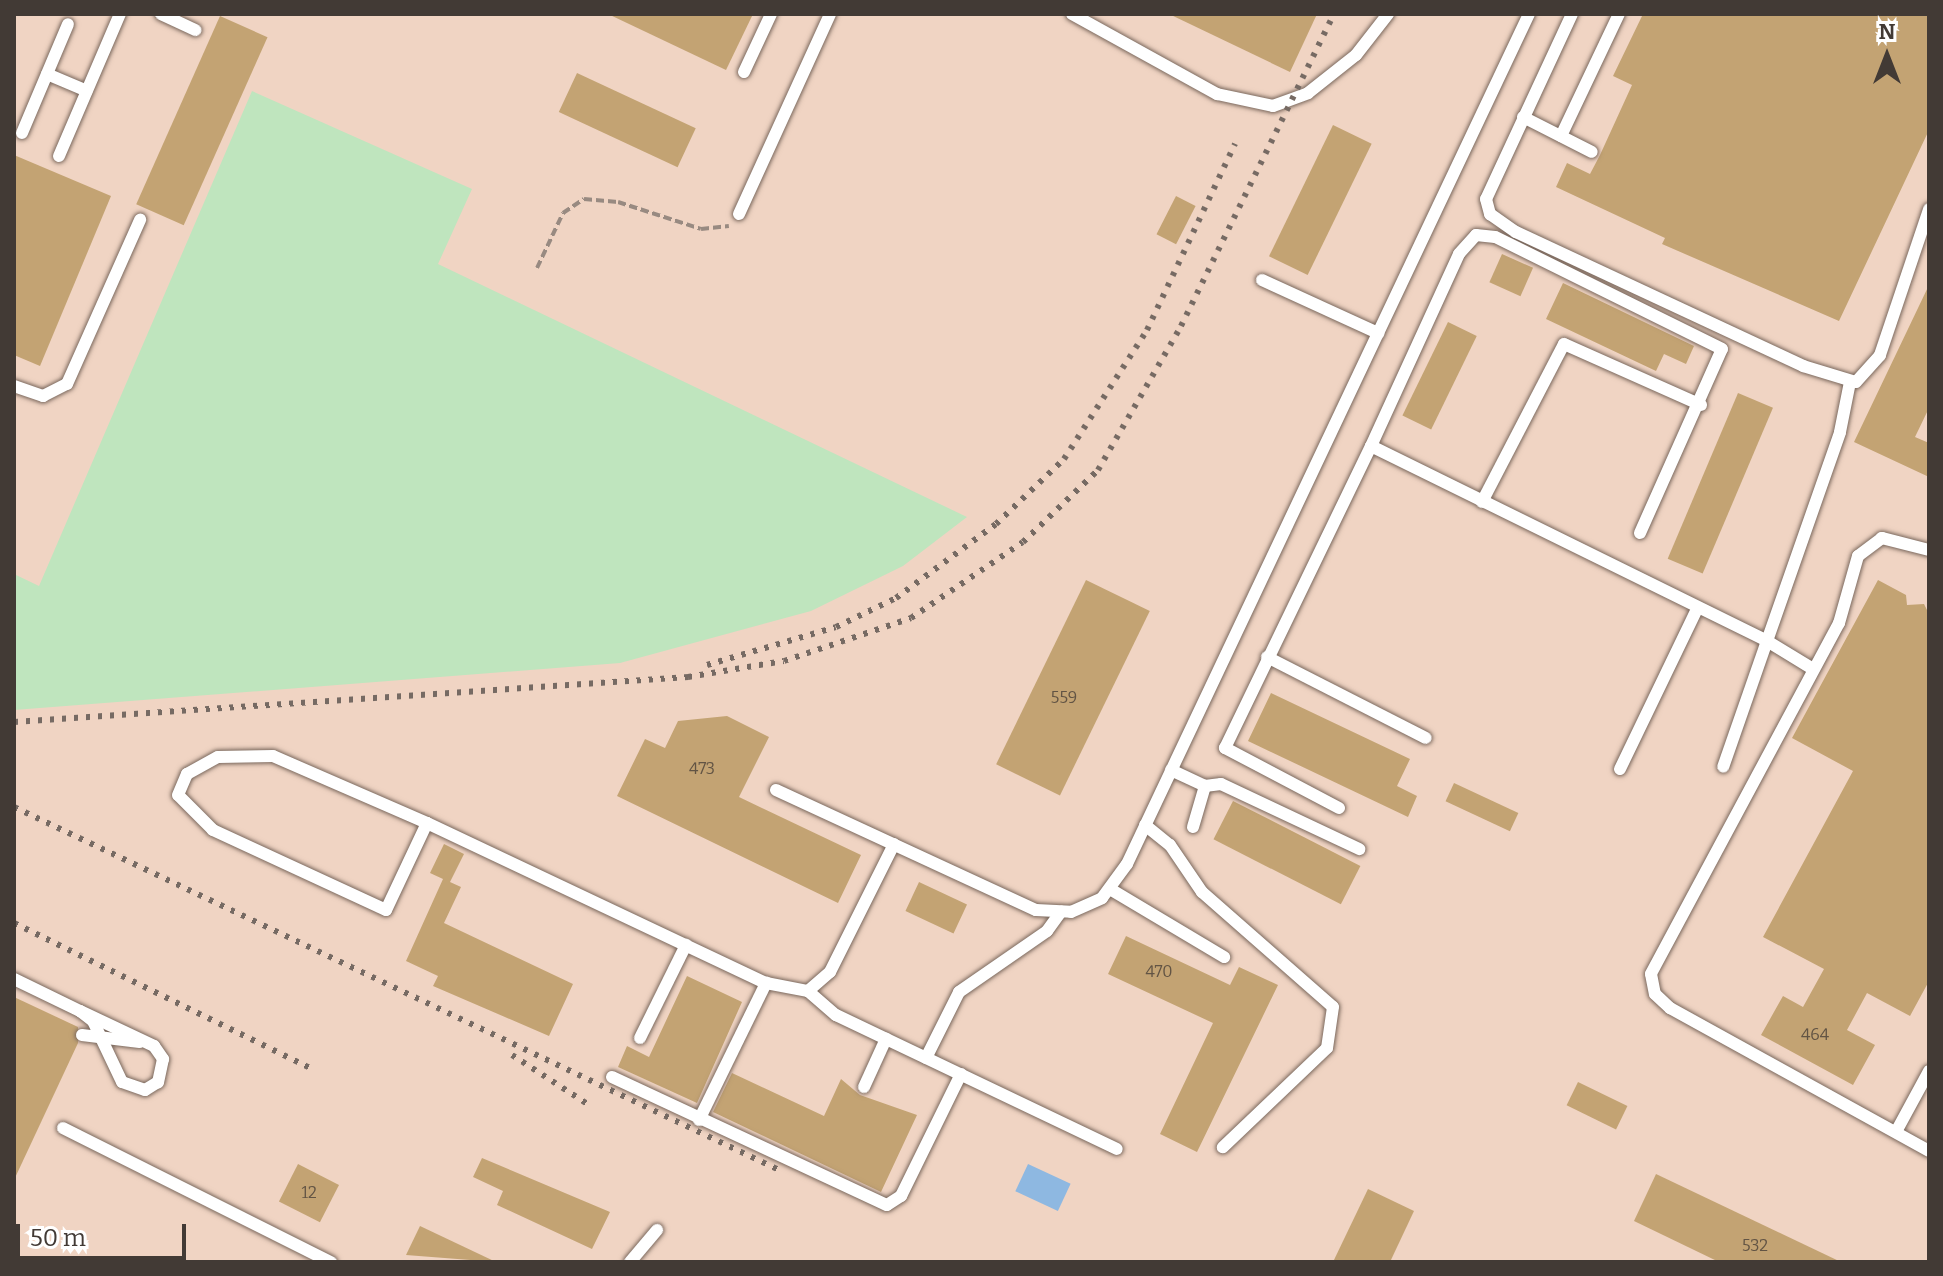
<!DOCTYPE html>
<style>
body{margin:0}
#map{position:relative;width:1943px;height:1276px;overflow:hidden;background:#f7e2d5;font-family:Bitter,serif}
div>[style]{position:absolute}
.built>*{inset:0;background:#f0d4c3;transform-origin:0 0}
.green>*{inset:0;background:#bfe5be}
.water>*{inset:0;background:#8eb8e1;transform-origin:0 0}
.building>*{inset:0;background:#c3a373;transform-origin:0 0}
.path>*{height:4px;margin-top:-2px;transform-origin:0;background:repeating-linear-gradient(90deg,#988a81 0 8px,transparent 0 12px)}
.roads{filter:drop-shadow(0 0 2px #7a685d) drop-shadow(0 0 2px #7a685d)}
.lane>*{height:12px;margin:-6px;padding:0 6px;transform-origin:6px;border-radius:6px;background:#fff}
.rail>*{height:6px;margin-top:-3px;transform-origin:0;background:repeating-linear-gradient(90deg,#766a63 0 4px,transparent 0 12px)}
span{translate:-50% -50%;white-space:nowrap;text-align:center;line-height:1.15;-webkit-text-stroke:8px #fff;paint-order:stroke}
.number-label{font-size:16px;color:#625444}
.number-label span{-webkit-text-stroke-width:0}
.frame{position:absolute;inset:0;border:16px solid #423a35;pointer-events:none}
.north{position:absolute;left:1847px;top:16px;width:80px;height:80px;-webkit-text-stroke:6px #fff;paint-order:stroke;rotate:0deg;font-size:22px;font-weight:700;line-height:32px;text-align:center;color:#423a35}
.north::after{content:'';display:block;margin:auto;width:28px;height:36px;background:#423a35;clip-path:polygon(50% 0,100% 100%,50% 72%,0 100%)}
.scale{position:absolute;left:16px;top:1224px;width:170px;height:36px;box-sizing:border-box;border:4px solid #423a35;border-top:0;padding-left:10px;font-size:24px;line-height:28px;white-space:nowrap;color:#423a35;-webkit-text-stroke:6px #fff;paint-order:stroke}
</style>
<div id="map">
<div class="built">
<div style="left:14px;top:14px;width:1915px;height:1248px"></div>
</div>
<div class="green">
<div style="clip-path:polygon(252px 91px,472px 189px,438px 264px,967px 517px,903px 566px,811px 611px,620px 663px,14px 710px,14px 574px,39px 586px)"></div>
</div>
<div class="water">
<div style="left:1028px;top:1164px;width:47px;height:30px;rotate:25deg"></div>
</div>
<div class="building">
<div style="clip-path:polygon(608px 14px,753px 14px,726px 70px)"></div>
<div style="clip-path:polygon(1169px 14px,1317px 14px,1290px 72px)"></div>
<div style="clip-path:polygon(1643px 14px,1929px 14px,1929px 130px,1839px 321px,1662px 244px,1665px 238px,1556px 187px,1567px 163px,1590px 174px,1600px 155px,1632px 85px,1613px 76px)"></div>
<div style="left:220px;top:16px;width:52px;height:206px;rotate:24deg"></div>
<div style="left:577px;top:73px;width:131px;height:43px;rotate:25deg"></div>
<div style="left:1333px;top:125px;width:43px;height:146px;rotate:26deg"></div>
<div style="clip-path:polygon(14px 155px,111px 196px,40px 366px,14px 355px)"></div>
<div style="left:1176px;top:196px;width:22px;height:43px;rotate:27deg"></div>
<div style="left:1502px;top:254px;width:34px;height:31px;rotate:24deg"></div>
<div style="clip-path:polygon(1563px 283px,1694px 346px,1686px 364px,1664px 354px,1656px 371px,1546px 319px)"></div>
<div style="clip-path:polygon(1929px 285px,1929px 408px,1915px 437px,1929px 443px,1929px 477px,1854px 442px)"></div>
<div style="left:1448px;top:322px;width:32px;height:104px;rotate:26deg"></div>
<div style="left:1738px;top:393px;width:38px;height:180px;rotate:23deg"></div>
<div style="left:1086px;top:580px;width:71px;height:205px;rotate:26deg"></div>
<div style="clip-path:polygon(1878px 580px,1906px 595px,1907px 605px,1924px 604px,1929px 614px,1929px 981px,1910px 1016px,1867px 993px,1847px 1030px,1875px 1045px,1853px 1085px,1761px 1035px,1783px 996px,1803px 1007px,1824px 969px,1763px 937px,1853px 771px,1792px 738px)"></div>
<div style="clip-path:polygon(1271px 693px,1410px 759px,1397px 786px,1417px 796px,1408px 817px,1248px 741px)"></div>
<div style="clip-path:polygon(727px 716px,769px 737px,739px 797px,861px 855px,838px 903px,617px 796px,645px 739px,665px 748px,678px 721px)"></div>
<div style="left:1454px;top:783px;width:71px;height:20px;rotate:25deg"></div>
<div style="left:1233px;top:801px;width:143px;height:43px;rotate:27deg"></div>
<div style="clip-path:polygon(444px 844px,464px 854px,450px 882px,461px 887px,444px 923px,573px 984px,549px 1036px,433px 986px,438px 976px,406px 961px,443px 879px,430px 873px)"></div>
<div style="left:919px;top:882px;width:53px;height:32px;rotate:25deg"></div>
<div style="clip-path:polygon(1126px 936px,1230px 985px,1239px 967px,1278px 985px,1197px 1152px,1160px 1134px,1213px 1023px,1108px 974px)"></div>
<div style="clip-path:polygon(687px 976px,742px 1002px,697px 1103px,618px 1067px,627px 1046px,649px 1057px)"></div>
<div style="clip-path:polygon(14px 997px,78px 1027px,78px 1043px,14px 1180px)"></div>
<div style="clip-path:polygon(732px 1073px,824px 1116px,841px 1079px,860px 1095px,917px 1115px,881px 1192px,713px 1112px)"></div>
<div style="left:1578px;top:1082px;width:55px;height:26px;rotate:26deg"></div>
<div style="clip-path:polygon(482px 1158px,610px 1212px,592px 1249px,497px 1205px,503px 1191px,473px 1177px)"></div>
<div style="left:298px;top:1164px;width:46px;height:42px;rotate:27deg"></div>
<div style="clip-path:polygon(1656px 1174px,1841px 1262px,1719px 1262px,1634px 1221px)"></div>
<div style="clip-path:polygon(1368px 1189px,1414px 1211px,1390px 1262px,1333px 1262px)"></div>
<div style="clip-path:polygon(420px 1226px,496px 1262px,406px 1255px)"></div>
</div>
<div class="path">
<div style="left:537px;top:268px;width:61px;rotate:-64.7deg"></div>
<div style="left:563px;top:213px;width:25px;rotate:-34deg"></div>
<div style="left:584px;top:199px;width:34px;rotate:5deg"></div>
<div style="left:618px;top:202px;width:87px;rotate:18deg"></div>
<div style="left:701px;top:229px;width:28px;rotate:-6deg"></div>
</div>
<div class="roads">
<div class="lane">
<div style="left:161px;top:14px;width:38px;rotate:25deg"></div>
<div style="left:1072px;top:14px;width:166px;rotate:28.9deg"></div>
<div style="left:1217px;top:94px;width:57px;rotate:12.1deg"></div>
<div style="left:1273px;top:106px;width:37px;rotate:-20deg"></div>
<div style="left:1308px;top:93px;width:61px;rotate:-38.4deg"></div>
<div style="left:1356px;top:55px;width:52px;rotate:-52deg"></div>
<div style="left:1572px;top:14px;width:204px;rotate:114.9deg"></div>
<div style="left:1486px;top:199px;width:16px;rotate:75deg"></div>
<div style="left:1490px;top:214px;width:32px;rotate:35deg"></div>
<div style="left:1516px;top:232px;width:317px;rotate:25deg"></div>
<div style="left:1803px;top:366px;width:55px;rotate:16.8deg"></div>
<div style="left:1856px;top:382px;width:36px;rotate:-48deg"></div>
<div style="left:1880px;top:355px;width:154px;rotate:-71.4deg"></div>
<div style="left:744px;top:72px;width:64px;rotate:-65deg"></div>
<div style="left:47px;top:74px;width:43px;rotate:23deg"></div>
<div style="left:1523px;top:117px;width:77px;rotate:26.9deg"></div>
<div style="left:22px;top:133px;width:118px;rotate:-67.1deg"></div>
<div style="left:1561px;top:136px;width:135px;rotate:-64.6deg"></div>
<div style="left:59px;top:156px;width:155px;rotate:-66.8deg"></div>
<div style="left:739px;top:214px;width:220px;rotate:-65.5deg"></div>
<div style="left:1262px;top:280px;width:128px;rotate:24.6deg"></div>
<div style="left:14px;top:386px;width:31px;rotate:19deg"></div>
<div style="left:43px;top:396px;width:27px;rotate:-27deg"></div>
<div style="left:67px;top:384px;width:180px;rotate:-66deg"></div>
<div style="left:1482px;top:502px;width:178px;rotate:-62.6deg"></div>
<div style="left:1564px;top:344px;width:150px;rotate:24deg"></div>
<div style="left:1640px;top:533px;width:201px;rotate:-66deg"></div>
<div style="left:1722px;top:349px;width:253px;rotate:-153.7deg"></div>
<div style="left:1495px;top:237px;width:19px;rotate:-174deg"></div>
<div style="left:1476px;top:235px;width:25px;rotate:132deg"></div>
<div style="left:1459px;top:254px;width:211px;rotate:114.6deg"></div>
<div style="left:1371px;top:446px;width:441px;rotate:26.2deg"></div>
<div style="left:1767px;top:641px;width:133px;rotate:109.2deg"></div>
<div style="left:1929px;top:550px;width:49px;rotate:-165.7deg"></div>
<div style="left:1882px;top:538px;width:30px;rotate:143deg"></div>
<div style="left:1858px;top:556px;width:70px;rotate:105.8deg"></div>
<div style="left:1839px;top:623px;width:398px;rotate:118.2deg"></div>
<div style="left:1651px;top:974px;width:20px;rotate:79deg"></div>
<div style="left:1655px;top:994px;width:21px;rotate:43deg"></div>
<div style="left:1670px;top:1008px;width:296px;rotate:28.9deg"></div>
<div style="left:1267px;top:657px;width:178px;rotate:27deg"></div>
<div style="left:1813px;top:669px;width:54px;rotate:-148.7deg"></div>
<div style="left:1767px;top:641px;width:221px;rotate:-70.7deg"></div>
<div style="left:1840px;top:432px;width:51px;rotate:-78.7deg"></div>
<div style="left:1620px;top:769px;width:175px;rotate:-64.3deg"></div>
<div style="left:1171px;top:770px;width:38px;rotate:25deg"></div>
<div style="left:776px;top:790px;width:286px;rotate:24.8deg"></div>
<div style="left:1036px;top:910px;width:35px;rotate:3deg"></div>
<div style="left:1071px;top:912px;width:34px;rotate:-24deg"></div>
<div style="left:1102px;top:898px;width:42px;rotate:-53.7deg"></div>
<div style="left:1127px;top:864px;width:940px;rotate:-64.69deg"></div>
<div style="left:1339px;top:808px;width:129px;rotate:-152.2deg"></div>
<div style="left:1225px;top:748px;width:335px;rotate:-64.2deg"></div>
<div style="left:427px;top:823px;width:96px;rotate:115.2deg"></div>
<div style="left:386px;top:910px;width:191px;rotate:-155.2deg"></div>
<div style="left:213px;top:830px;width:49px;rotate:-135deg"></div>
<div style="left:178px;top:795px;width:23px;rotate:-67deg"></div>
<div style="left:187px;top:774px;width:35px;rotate:-29deg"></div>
<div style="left:218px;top:757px;width:55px;rotate:-1deg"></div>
<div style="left:273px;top:756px;width:168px;rotate:23.5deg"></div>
<div style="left:427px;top:823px;width:375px;rotate:25.3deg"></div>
<div style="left:766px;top:983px;width:43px;rotate:10.8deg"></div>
<div style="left:808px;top:991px;width:37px;rotate:41deg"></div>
<div style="left:836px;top:1015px;width:311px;rotate:25.5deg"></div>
<div style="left:1145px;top:825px;width:32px;rotate:39deg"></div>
<div style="left:1170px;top:845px;width:57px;rotate:55.8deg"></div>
<div style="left:1202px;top:892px;width:174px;rotate:41.3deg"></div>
<div style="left:1333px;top:1007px;width:41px;rotate:98.3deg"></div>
<div style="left:1327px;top:1048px;width:144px;rotate:136.4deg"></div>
<div style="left:1193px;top:827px;width:43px;rotate:-73.7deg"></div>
<div style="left:1205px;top:786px;width:16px;rotate:-7deg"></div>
<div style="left:1221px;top:784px;width:153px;rotate:25.2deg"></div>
<div style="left:1110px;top:889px;width:133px;rotate:30.8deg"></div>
<div style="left:14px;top:979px;width:73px;rotate:25.9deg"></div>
<div style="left:80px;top:1011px;width:82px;rotate:25.3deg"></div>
<div style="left:154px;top:1046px;width:16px;rotate:55deg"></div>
<div style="left:163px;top:1059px;width:24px;rotate:102deg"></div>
<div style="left:158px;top:1082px;width:15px;rotate:148deg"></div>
<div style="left:145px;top:1090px;width:24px;rotate:-161deg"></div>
<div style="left:122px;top:1082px;width:68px;rotate:-115.4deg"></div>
<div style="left:93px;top:1021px;width:16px;rotate:-142deg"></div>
<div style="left:808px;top:991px;width:29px;rotate:-41deg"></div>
<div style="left:830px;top:972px;width:143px;rotate:-63.4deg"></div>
<div style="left:82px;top:1035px;width:58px;rotate:6.9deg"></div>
<div style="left:640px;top:1038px;width:104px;rotate:-63.7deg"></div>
<div style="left:926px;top:1058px;width:74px;rotate:-63.4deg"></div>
<div style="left:959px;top:992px;width:107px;rotate:-34.7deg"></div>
<div style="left:1047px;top:931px;width:24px;rotate:-54deg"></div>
<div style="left:612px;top:1077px;width:303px;rotate:25deg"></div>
<div style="left:887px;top:1205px;width:17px;rotate:-33deg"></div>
<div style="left:901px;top:1196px;width:136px;rotate:-63.8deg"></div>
<div style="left:864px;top:1087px;width:53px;rotate:-65.4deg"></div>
<div style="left:699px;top:1120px;width:153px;rotate:-63.9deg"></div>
<div style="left:63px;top:1128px;width:300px;rotate:26.6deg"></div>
<div style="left:1897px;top:1130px;width:67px;rotate:-61.5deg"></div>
<div style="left:630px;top:1262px;width:42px;rotate:-49.8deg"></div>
</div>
</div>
<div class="rail">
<div style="left:707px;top:665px;width:134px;rotate:-16.4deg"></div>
<div style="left:836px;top:627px;width:67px;rotate:-25.8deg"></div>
<div style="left:896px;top:598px;width:124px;rotate:-36.5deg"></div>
<div style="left:996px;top:524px;width:94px;rotate:-43.7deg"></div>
<div style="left:1064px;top:459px;width:153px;rotate:-57.2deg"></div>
<div style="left:1147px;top:330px;width:206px;rotate:-64.7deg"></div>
<div style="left:14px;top:722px;width:676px;rotate:-3.82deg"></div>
<div style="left:688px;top:677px;width:97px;rotate:-9.5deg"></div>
<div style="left:784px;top:661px;width:134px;rotate:-18.7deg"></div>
<div style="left:911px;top:618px;width:135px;rotate:-34.2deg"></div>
<div style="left:1023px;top:542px;width:104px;rotate:-43.8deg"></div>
<div style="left:1098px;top:470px;width:166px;rotate:-60deg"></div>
<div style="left:1181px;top:326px;width:347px;rotate:-63.9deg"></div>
<div style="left:14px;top:807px;width:845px;rotate:25.38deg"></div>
<div style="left:14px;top:923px;width:330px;rotate:26.1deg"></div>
<div style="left:512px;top:1055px;width:95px;rotate:33deg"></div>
</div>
<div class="number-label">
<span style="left:1064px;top:698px">559</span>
<span style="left:702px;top:769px">473</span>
<span style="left:1159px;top:972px">470</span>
<span style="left:1815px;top:1035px">464</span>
<span style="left:309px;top:1193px">12</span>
<span style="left:1755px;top:1246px">532</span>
</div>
<div class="frame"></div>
<div class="north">N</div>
<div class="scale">50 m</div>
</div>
